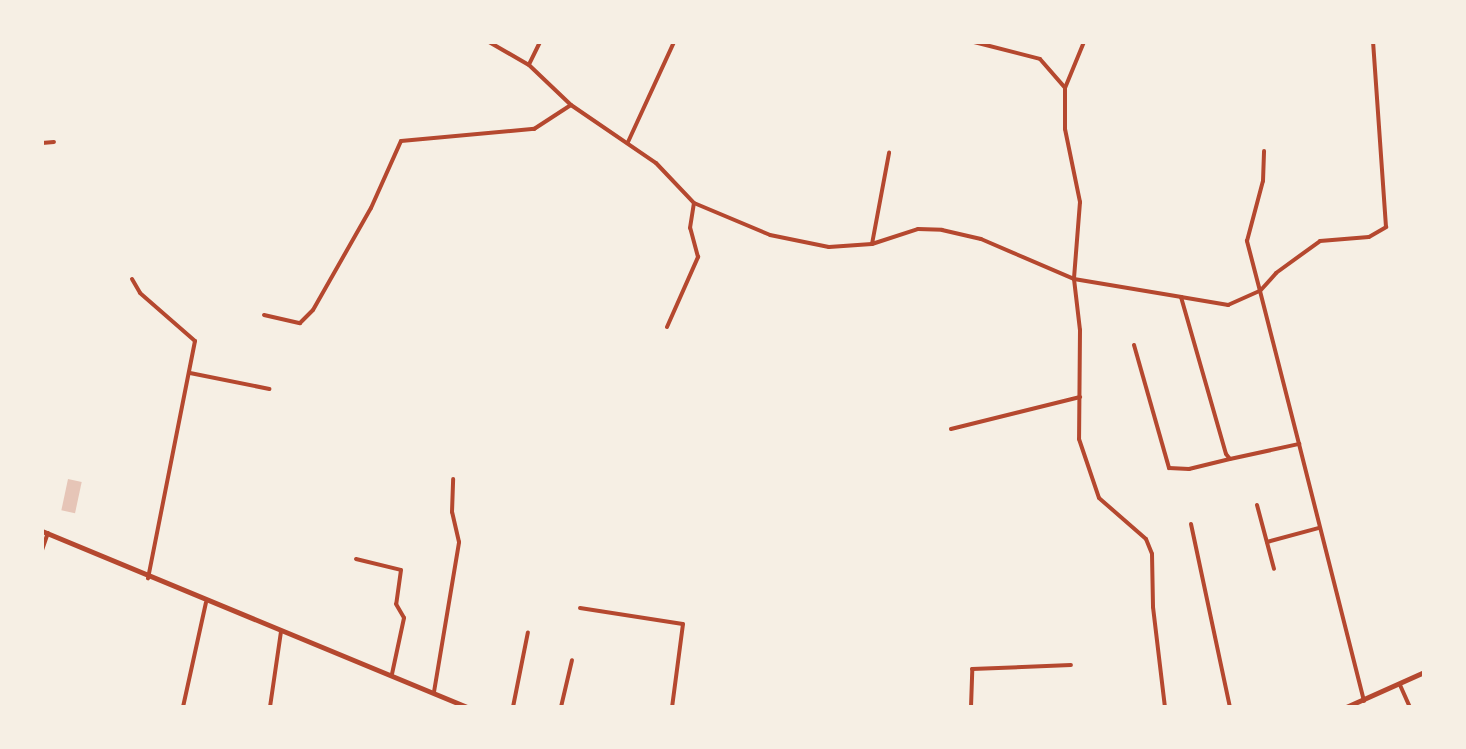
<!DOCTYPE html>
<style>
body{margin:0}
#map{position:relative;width:1466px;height:749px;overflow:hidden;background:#f6efe4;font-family:"IBM Plex Serif",serif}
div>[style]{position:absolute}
.building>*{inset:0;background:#e6c5b7;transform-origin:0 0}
.minor>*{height:4px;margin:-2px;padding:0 2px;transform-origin:2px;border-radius:2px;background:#b5482f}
.secondary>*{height:5px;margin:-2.5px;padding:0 2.5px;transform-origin:2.5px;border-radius:2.5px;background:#b5482f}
span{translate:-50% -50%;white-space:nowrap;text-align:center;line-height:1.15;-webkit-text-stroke:6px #f6efe4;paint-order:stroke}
.frame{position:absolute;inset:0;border:44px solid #f6efe4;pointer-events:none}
</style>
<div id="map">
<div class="building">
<div style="left:68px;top:479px;width:14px;height:32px;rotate:12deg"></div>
</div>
<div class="minor">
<div style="left:489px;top:42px;width:46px;rotate:29.9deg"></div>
<div style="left:540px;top:42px;width:25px;rotate:116deg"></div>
<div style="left:529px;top:65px;width:58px;rotate:43.6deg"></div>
<div style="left:571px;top:105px;width:103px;rotate:34.3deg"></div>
<div style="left:656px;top:163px;width:55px;rotate:46.5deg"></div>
<div style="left:694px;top:203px;width:82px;rotate:22.8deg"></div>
<div style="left:770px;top:235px;width:60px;rotate:11.5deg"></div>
<div style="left:829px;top:247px;width:43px;rotate:-4deg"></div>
<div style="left:872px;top:244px;width:48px;rotate:-18.1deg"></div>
<div style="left:918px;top:229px;width:24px;rotate:2deg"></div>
<div style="left:942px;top:230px;width:40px;rotate:13deg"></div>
<div style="left:981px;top:239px;width:101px;rotate:23.3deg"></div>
<div style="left:1074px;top:279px;width:109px;rotate:9.5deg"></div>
<div style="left:1181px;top:297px;width:163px;rotate:74deg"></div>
<div style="left:1226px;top:454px;width:6px;rotate:51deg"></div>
<div style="left:1230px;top:459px;width:71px;rotate:-12.3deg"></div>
<div style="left:1299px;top:444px;width:265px;rotate:75.8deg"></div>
<div style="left:974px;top:42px;width:68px;rotate:14.4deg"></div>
<div style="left:1040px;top:59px;width:38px;rotate:49deg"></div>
<div style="left:1065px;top:88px;width:41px;rotate:90deg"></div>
<div style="left:1065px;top:129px;width:75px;rotate:78.4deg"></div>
<div style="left:1080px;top:202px;width:77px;rotate:94.5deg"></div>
<div style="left:1074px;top:279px;width:51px;rotate:83.3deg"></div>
<div style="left:1080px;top:330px;width:109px;rotate:90.5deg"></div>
<div style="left:1079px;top:439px;width:62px;rotate:71.3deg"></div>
<div style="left:1099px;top:498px;width:62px;rotate:41.1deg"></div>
<div style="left:1146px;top:539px;width:16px;rotate:68deg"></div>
<div style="left:1152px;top:554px;width:53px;rotate:88.9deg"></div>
<div style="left:1153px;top:607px;width:101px;rotate:83.2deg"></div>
<div style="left:1065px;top:88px;width:50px;rotate:-67.6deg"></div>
<div style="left:628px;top:142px;width:110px;rotate:-65.3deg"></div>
<div style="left:42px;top:143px;width:12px;rotate:-5deg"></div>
<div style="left:872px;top:244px;width:93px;rotate:-79.4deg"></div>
<div style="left:132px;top:279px;width:16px;rotate:60deg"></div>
<div style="left:140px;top:293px;width:73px;rotate:41.1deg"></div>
<div style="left:195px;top:341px;width:242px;rotate:101.2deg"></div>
<div style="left:1260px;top:291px;width:24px;rotate:-48deg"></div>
<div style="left:1276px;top:273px;width:54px;rotate:-36deg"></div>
<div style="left:1320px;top:241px;width:49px;rotate:-4.7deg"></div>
<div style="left:1369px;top:237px;width:20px;rotate:-30deg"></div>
<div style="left:1386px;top:227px;width:185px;rotate:-94deg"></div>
<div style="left:1260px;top:291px;width:52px;rotate:-104.6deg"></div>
<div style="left:1247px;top:241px;width:62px;rotate:-75.1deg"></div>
<div style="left:1263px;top:181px;width:30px;rotate:-88deg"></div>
<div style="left:1181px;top:297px;width:48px;rotate:9.7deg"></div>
<div style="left:1228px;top:305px;width:35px;rotate:-24deg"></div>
<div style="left:1260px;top:291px;width:158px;rotate:75.7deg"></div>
<div style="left:264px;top:315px;width:37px;rotate:13deg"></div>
<div style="left:300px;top:323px;width:18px;rotate:-45deg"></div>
<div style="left:313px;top:310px;width:117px;rotate:-60.4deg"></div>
<div style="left:371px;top:208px;width:73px;rotate:-65.9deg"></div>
<div style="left:401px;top:141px;width:134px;rotate:-5.2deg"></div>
<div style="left:534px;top:129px;width:44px;rotate:-33deg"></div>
<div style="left:667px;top:327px;width:77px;rotate:-66.1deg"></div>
<div style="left:698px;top:257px;width:30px;rotate:-105deg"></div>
<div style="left:690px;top:228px;width:25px;rotate:-81deg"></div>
<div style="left:1134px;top:345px;width:128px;rotate:74.1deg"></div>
<div style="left:1169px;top:468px;width:20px;rotate:3deg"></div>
<div style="left:1189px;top:469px;width:42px;rotate:-13.7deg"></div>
<div style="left:190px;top:373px;width:81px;rotate:11.4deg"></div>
<div style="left:951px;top:429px;width:133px;rotate:-13.9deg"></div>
<div style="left:1257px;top:505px;width:66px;rotate:75.1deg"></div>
<div style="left:1191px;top:524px;width:187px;rotate:78deg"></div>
<div style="left:1267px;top:542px;width:54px;rotate:-15.1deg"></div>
<div style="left:42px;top:550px;width:18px;rotate:-71deg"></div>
<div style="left:356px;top:559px;width:46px;rotate:13.7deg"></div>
<div style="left:401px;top:570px;width:34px;rotate:98deg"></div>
<div style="left:396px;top:604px;width:16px;rotate:60deg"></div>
<div style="left:404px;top:618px;width:57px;rotate:102.1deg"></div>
<div style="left:580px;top:608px;width:104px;rotate:8.8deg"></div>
<div style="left:683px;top:624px;width:84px;rotate:97.5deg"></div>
<div style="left:1400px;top:685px;width:24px;rotate:66deg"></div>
<div style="left:434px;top:692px;width:152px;rotate:-80.5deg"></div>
<div style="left:459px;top:542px;width:31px;rotate:-103deg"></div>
<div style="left:452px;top:512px;width:33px;rotate:-88deg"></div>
<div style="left:183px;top:707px;width:107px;rotate:-77.6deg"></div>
<div style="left:270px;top:707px;width:76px;rotate:-81.7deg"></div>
<div style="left:513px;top:707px;width:76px;rotate:-78.7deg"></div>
<div style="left:561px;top:707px;width:48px;rotate:-76.8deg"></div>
<div style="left:971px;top:707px;width:38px;rotate:-88deg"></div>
<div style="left:972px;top:669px;width:99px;rotate:-2.3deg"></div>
</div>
<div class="secondary">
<div style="left:42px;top:531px;width:460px;rotate:22.5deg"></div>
<div style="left:1346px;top:707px;width:85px;rotate:-24.2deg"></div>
</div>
<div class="frame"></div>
</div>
